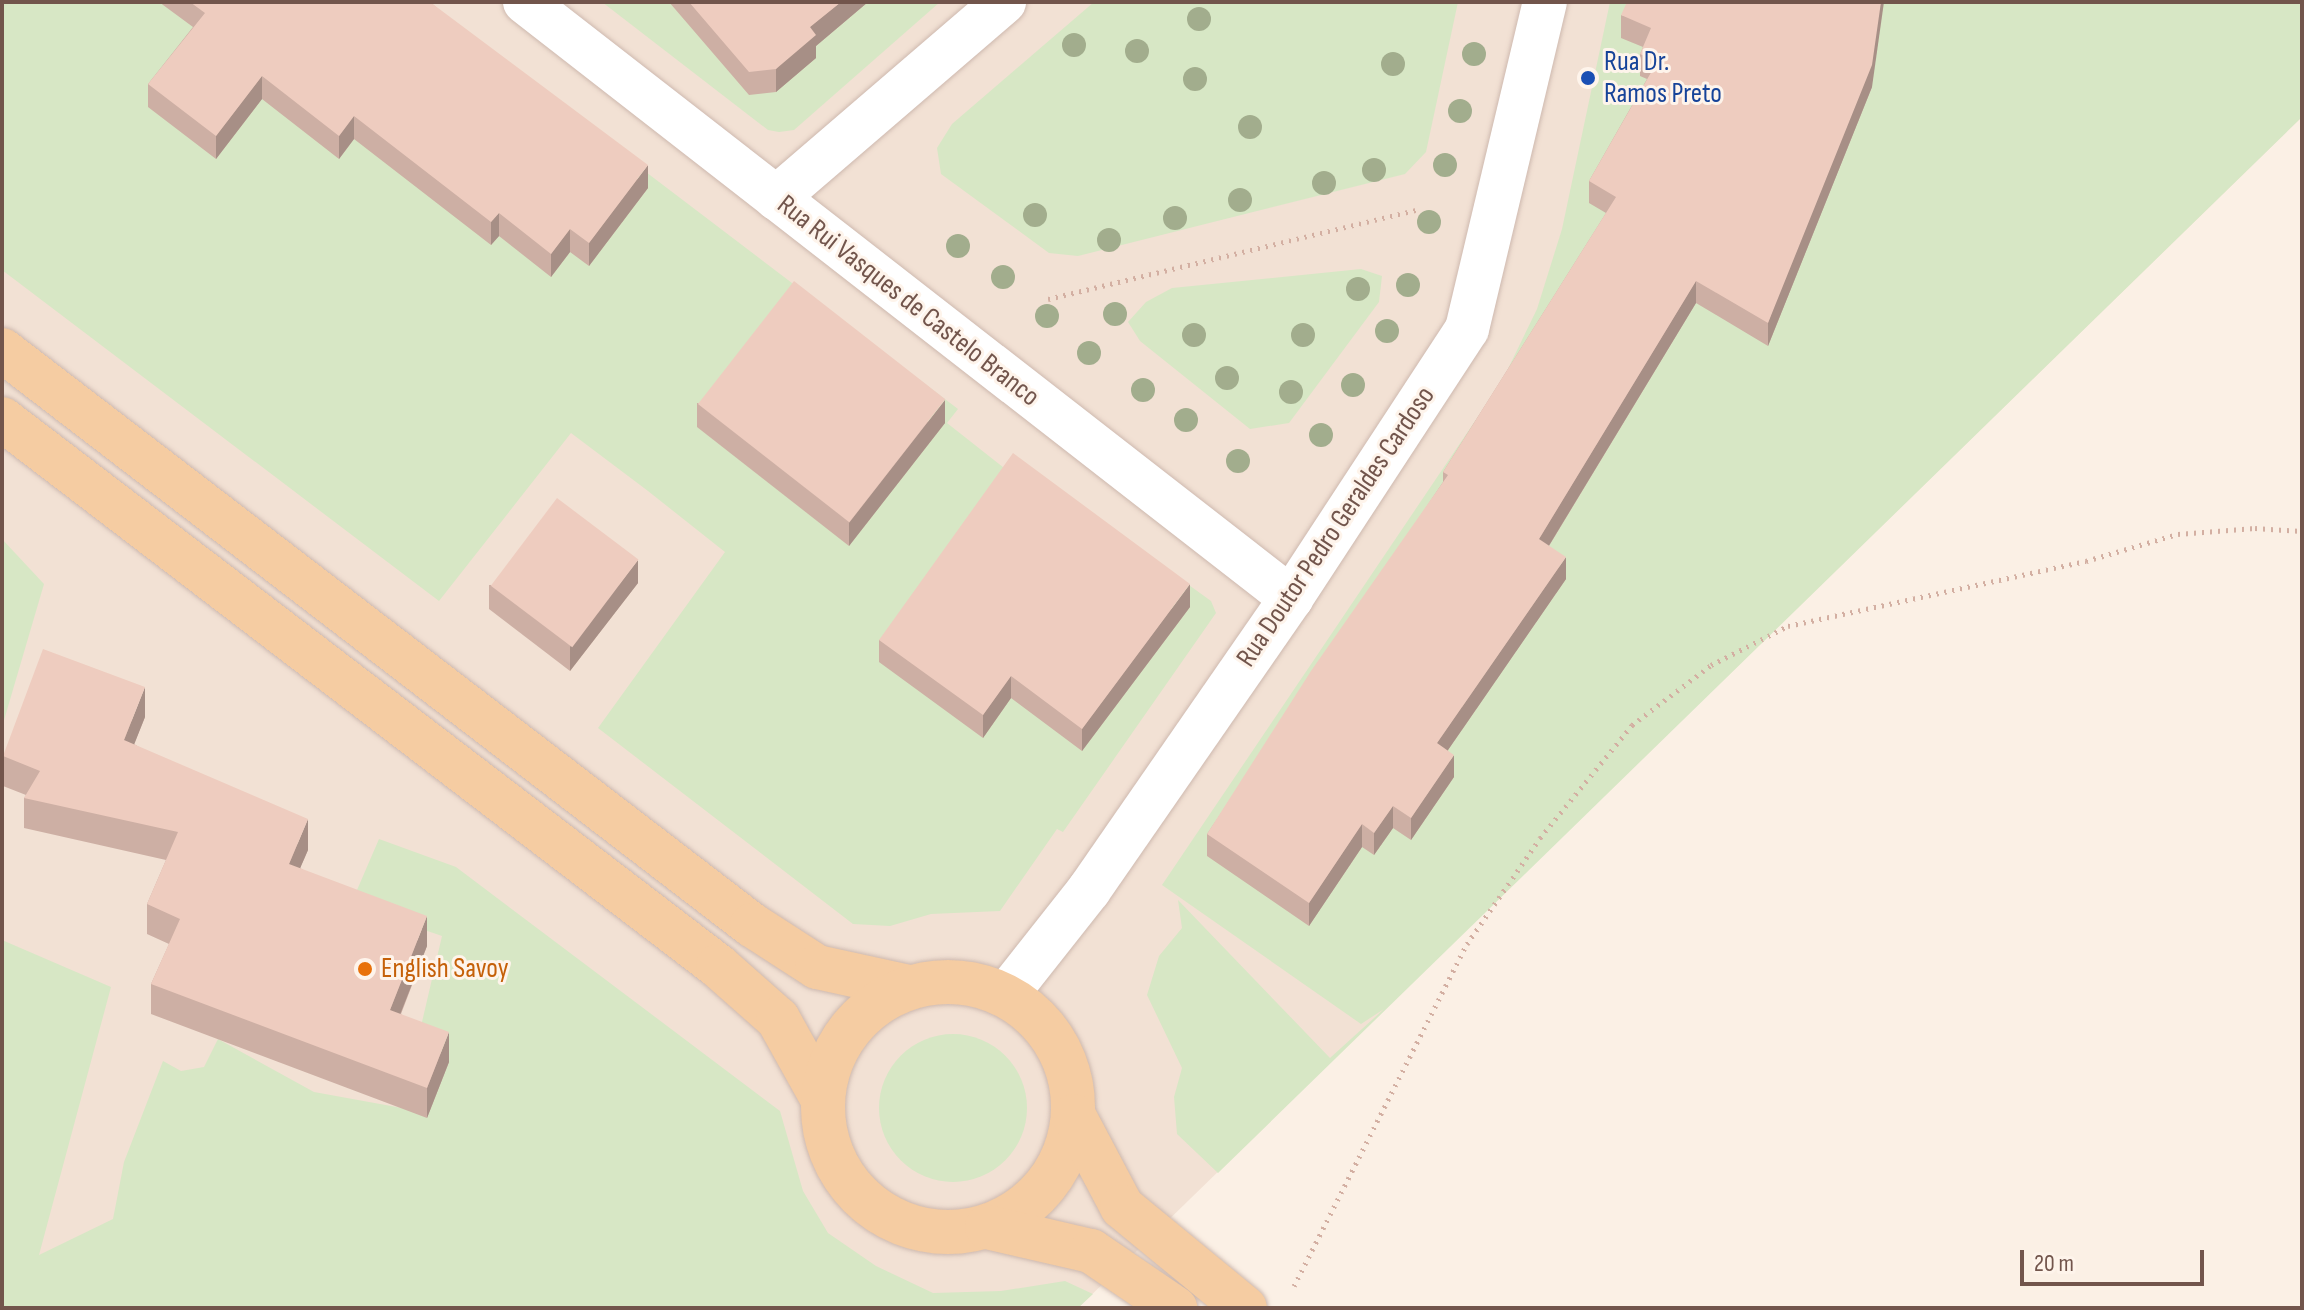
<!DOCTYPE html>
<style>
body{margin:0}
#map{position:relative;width:2304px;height:1310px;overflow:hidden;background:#fbf0e5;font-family:"Sofia Sans Condensed",sans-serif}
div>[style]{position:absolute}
.residential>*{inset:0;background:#f2e1d4}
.green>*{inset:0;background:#d7e7c5}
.round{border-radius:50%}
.path>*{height:5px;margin-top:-2.5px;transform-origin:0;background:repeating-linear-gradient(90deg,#d3afa2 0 2px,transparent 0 8px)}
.roads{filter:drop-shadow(0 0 2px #ceb9af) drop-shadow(0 0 2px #ceb9af)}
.minor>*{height:44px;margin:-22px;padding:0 22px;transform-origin:22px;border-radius:22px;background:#fff}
.major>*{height:44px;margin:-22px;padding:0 22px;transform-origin:22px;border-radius:22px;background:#f5cca2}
.major>.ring{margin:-22px;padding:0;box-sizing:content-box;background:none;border:44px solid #f5cca2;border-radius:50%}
.trees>*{width:24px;height:24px;margin:-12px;border-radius:50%;background:#a2ad8d}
.wall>*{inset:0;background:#cdafa4}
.shaded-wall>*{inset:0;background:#a78f86}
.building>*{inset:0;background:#eeccbf;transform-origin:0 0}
.dots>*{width:22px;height:22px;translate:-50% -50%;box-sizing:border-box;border:4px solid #fef4eb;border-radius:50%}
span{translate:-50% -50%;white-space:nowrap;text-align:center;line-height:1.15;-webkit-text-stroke:6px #fef4eb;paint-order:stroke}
.transit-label{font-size:28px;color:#164399}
.left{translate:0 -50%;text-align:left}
.street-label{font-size:28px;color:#72554c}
.food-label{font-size:28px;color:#c56008}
.frame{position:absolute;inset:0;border:4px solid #72554c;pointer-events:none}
.scale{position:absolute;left:2020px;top:1250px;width:184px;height:36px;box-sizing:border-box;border:4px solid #72554c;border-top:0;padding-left:10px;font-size:24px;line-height:28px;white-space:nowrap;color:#72554c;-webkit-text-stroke:6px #fef4eb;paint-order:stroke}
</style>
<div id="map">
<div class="residential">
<div style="clip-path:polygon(2px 2px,2302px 2px,2302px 117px,1078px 1308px,2px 1308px)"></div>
</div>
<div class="green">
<div style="clip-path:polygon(2px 2px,422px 2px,958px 409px,947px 423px,1013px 475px,1092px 515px,1211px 601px,1216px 613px,1063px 832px,1057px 829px,1000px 911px,931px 914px,890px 926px,853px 924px,598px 728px,725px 552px,648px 491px,571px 433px,439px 601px,2px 270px)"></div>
<div style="clip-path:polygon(602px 2px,940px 2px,794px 130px,779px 132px,768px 130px)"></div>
<div style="clip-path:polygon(1094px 2px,1458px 2px,1426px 152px,1405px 174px,1078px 256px,1049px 253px,941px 174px,937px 148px,952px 124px)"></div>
<div style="clip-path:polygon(1610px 2px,2302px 2px,2302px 117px,1218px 1173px,1177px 1134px,1174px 1097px,1182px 1068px,1147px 995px,1159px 956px,1182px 928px,1178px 900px,1330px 1058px,1384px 1009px,1361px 1024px,1162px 885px,1502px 381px,1537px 309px,1562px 229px)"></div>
<div style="clip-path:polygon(1361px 269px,1382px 276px,1379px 302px,1289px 423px,1250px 429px,1140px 341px,1128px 322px,1146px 302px,1172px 288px)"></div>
<div style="clip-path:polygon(2px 539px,44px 584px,2px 727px)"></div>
<div style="clip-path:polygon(379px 839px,456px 867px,780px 1111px,803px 1191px,828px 1233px,876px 1266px,933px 1293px,1001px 1291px,1065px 1281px,1093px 1294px,1078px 1308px,2px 1308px,2px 940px,111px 987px,39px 1255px,113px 1219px,124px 1162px,163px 1061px,181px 1071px,204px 1067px,218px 1039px,314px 1092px,402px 1108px,442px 936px,366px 910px,357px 890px)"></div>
<div class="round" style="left:879px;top:1034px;width:148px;height:148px"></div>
</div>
<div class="path">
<div style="left:1048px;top:299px;width:379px;rotate:-13.6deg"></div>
<div style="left:1294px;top:1286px;width:383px;rotate:-63.2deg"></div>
<div style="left:1467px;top:944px;width:129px;rotate:-55.4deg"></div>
<div style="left:1540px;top:838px;width:146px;rotate:-50.8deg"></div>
<div style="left:1632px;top:725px;width:99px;rotate:-37.2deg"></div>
<div style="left:1711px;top:665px;width:86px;rotate:-26.9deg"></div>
<div style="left:1788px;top:626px;width:305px;rotate:-12.3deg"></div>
<div style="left:2086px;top:561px;width:96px;rotate:-16.4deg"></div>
<div style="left:2178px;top:534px;width:77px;rotate:-4.5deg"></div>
<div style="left:2255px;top:528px;width:47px;rotate:3.7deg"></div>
</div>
<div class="roads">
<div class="minor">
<div style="left:525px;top:2px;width:971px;rotate:37.89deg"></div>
<div style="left:776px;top:198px;width:301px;rotate:-40.7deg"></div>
<div style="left:1006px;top:995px;width:134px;rotate:-51.7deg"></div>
<div style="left:1089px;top:890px;width:355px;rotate:-55.3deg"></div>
<div style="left:1291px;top:598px;width:321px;rotate:-56.8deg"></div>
<div style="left:1467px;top:329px;width:336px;rotate:-76.6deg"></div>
</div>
<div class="major">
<div style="left:2px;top:350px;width:945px;rotate:37.48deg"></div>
<div style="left:752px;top:925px;width:77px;rotate:32.9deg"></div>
<div style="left:817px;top:967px;width:94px;rotate:12.3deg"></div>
<div style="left:2px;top:419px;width:901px;rotate:37.38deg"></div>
<div style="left:718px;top:966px;width:80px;rotate:41.5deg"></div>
<div style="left:778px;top:1019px;width:90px;rotate:60.9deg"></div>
<div class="ring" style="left:823px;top:982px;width:206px;height:206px"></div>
<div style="left:1074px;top:1116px;width:103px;rotate:62.2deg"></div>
<div style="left:1122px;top:1207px;width:159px;rotate:39.4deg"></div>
<div style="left:987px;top:1227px;width:107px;rotate:13deg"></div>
<div style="left:1091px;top:1251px;width:102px;rotate:34.2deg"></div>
</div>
</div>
<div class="trees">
<div style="left:1199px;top:19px"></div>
<div style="left:1074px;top:45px"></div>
<div style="left:1137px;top:51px"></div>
<div style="left:1474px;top:54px"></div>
<div style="left:1393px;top:64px"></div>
<div style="left:1195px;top:79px"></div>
<div style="left:1460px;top:111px"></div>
<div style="left:1250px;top:127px"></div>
<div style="left:1445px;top:165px"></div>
<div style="left:1374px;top:170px"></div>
<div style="left:1324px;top:183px"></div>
<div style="left:1240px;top:200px"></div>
<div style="left:1035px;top:215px"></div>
<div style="left:1175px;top:218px"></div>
<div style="left:1429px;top:222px"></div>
<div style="left:1109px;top:240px"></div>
<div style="left:958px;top:246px"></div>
<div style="left:1003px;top:277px"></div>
<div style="left:1408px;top:285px"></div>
<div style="left:1358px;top:289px"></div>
<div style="left:1115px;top:314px"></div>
<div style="left:1047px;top:316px"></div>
<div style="left:1387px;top:331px"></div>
<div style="left:1194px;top:335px"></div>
<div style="left:1303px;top:335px"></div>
<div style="left:1089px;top:353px"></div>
<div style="left:1227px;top:378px"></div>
<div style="left:1353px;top:385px"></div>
<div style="left:1143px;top:390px"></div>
<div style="left:1291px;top:392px"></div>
<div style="left:1186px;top:420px"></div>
<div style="left:1321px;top:435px"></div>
<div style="left:1238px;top:461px"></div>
</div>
<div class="wall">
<div style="clip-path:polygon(159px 2px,430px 2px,648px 188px,589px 266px,570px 252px,551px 277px,499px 236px,491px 245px,354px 139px,339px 159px,262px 99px,216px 159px,148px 107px,148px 84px,193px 27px)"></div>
<div style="clip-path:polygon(669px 2px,868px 2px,816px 46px,816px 58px,776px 92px,749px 95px)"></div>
<div style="clip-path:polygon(1621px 15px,1872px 87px,1768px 346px,1696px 303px,1549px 546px,1566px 579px,1448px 750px,1454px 777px,1411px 840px,1393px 828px,1374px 855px,1362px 847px,1309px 926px,1207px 856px,1207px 834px,1443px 482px,1443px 472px,1606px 213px,1589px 203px,1589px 181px,1647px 79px,1640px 76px,1640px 54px,1643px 47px,1621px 38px)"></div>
<div style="clip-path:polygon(697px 403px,945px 423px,849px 546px,697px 427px)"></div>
<div style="clip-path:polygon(638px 583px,570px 671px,489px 609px,489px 585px)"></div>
<div style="clip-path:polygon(1190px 607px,1082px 751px,1011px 698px,983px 738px,879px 662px,879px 640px)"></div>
<div style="clip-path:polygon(145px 717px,134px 744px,308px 850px,300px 868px,427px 946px,401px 1014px,449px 1062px,427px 1118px,151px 1014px,151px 984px,169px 944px,147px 934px,147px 904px,166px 860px,24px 828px,24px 798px,26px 795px,3px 786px,3px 756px)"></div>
</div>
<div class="shaded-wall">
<div style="clip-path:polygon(841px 2px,868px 2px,816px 46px,816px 58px,776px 92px,776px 69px,810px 27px)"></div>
<div style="clip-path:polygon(1881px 2px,1884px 2px,1872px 87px,1768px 346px,1768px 323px)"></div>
<div style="clip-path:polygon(262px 76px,262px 99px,216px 159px,216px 136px)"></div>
<div style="clip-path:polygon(354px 116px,354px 139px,339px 159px,339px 136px)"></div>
<div style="clip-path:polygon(648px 165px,648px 188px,589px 266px,589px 243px)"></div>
<div style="clip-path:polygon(499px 213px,499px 236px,491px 245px,491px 222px)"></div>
<div style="clip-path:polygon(570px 229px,570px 252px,551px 277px,551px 254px)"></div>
<div style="clip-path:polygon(1696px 281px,1696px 303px,1539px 562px,1539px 539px)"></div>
<div style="clip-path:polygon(945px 400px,945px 423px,849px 546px,849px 523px)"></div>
<div style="clip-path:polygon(1566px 557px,1566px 579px,1437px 766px,1437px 743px)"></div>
<div style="clip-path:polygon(638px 560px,638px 583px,570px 671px,570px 647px)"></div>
<div style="clip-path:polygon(1190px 584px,1190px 607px,1082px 751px,1082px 729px)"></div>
<div style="clip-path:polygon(1011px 676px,1011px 698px,983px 738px,983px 715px)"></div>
<div style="clip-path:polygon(145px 687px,145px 717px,124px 770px,124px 740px)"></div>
<div style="clip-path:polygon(1454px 755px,1454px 777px,1411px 840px,1411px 818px)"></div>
<div style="clip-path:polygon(1393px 806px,1393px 828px,1374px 855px,1374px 833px)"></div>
<div style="clip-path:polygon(308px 819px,308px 850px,289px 894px,289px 864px)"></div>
<div style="clip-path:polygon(1362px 824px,1362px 847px,1309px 926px,1309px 903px)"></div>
<div style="clip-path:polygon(427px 916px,427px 946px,390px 1040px,390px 1010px)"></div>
<div style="clip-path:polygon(449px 1032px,449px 1062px,427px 1118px,427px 1088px)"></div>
</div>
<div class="building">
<div style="clip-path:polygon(190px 2px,430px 2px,648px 165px,589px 243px,570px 229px,551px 254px,499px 213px,491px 222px,354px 116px,339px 136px,262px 76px,216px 136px,148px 84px,205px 13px)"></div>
<div style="clip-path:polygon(689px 2px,841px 2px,810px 27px,816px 35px,776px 69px,749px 72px)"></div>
<div style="clip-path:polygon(1627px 2px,1881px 2px,1872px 65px,1768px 323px,1696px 281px,1539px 539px,1566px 557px,1437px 743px,1454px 755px,1411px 818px,1393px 806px,1374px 833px,1362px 824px,1309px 903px,1207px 834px,1311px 671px,1448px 475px,1443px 472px,1616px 197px,1589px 181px,1657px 62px,1640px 54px,1651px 28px,1621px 15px)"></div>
<div style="left:794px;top:281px;width:192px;height:156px;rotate:38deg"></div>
<div style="clip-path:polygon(1013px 453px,1190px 584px,1082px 729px,1011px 676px,983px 715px,879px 640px)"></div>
<div style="left:557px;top:498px;width:102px;height:110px;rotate:37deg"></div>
<div style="clip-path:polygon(43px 649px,145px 687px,124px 740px,308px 819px,289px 864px,427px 916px,390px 1010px,449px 1032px,427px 1088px,151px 984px,180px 919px,147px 904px,178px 832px,24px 798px,40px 771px,3px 756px)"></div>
</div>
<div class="dots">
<div style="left:1588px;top:78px;background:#1a4fb4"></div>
<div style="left:365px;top:969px;background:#e8710a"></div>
</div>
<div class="transit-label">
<span class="left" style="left:1604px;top:78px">Rua Dr.<br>Ramos Preto</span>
</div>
<div class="street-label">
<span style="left:908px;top:301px;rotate:38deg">Rua Rui Vasques de Castelo Branco</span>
<span style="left:1336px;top:527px;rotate:-56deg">Rua Doutor Pedro Geraldes Cardoso</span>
</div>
<div class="food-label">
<span class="left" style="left:381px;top:969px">English Savoy</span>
</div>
<div class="frame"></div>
<div class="scale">20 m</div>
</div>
